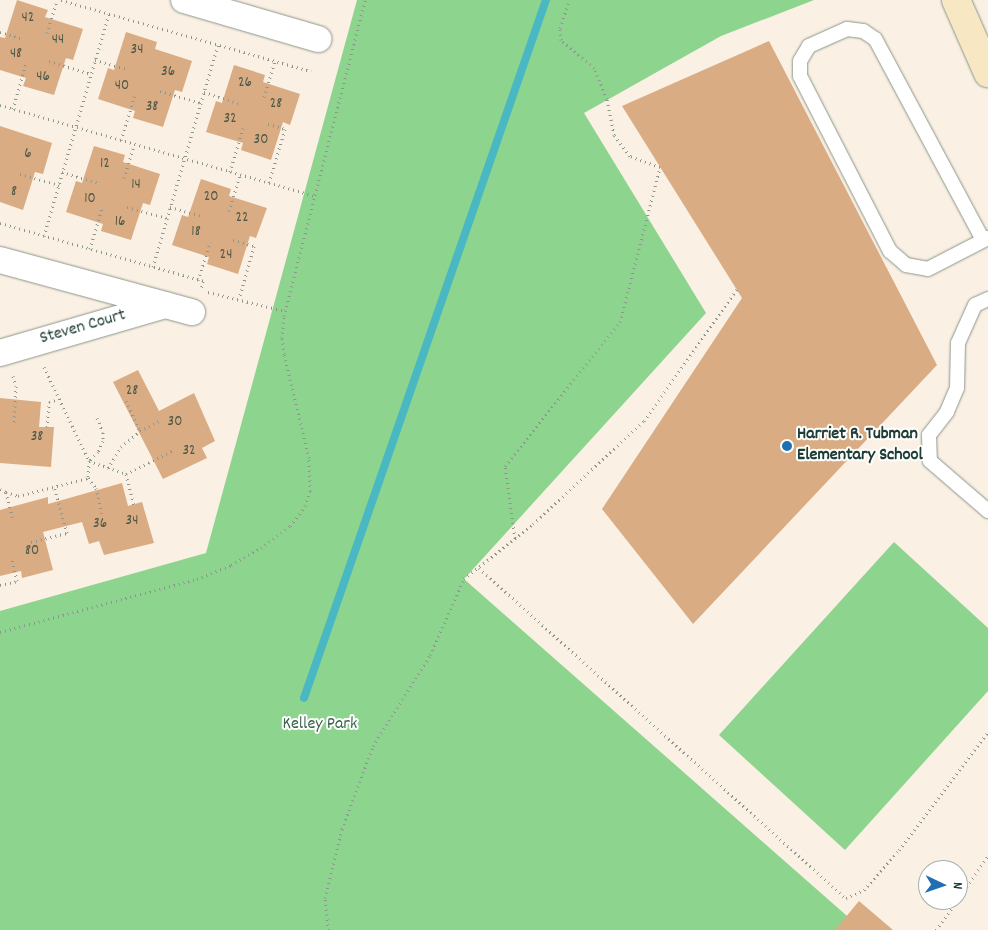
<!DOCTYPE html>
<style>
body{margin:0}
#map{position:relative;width:988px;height:930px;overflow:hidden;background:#faf0e3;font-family:Dekko,sans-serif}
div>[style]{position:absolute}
.green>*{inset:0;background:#8dd48f}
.stream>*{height:8px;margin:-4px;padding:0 4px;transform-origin:4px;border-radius:4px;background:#4ab8c3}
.building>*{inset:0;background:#daac84}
.path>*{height:3px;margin-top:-1.5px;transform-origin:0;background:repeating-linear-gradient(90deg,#8c968c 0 1px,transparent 0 5px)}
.roads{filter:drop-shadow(0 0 1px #8c968c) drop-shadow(0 0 1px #8c968c)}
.lane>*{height:14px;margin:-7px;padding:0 7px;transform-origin:7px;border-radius:7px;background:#fff}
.street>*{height:26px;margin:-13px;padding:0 13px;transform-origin:13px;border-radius:13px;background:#fff}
.secondary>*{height:28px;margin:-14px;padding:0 14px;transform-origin:14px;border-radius:14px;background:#f7e8c3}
.dots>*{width:14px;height:14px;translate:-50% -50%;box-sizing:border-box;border:2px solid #fff;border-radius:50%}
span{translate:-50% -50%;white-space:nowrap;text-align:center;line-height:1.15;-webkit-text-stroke:4px #fff;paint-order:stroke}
.number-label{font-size:15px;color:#4e5948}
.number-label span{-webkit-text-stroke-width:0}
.street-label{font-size:18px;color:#1f3d34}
.poi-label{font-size:18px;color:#1f3d34;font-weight:700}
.left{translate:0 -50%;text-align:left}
.park-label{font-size:18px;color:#3a634b}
.north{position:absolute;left:918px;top:860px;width:50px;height:50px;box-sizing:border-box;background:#fff;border:1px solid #a5b1ae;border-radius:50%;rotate:93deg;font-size:14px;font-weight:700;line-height:20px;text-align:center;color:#1f3d34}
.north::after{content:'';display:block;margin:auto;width:18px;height:22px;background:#1f6fb2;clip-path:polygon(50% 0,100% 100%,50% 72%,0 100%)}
</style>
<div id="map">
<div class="green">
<div style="clip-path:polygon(357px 0,814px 0,721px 36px,584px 113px,706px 313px,464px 579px,863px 930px,0 930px,0 611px,206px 553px)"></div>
<div style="clip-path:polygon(894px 542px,988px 628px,988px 691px,845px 850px,719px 735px)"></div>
</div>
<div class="stream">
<div style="left:304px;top:698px;width:739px;rotate:-70.88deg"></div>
</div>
<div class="building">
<div style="clip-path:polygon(17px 0,48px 10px,45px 17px,83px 29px,73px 60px,66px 58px,54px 95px,23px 86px,26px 78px,0 70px,0 37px,5px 38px)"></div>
<div style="clip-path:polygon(126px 32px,157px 42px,155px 49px,192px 61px,182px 92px,175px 90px,163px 127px,133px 118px,135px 111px,98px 99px,108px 68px,114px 70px)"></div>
<div style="clip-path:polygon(769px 41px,937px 365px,693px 624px,602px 509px,742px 298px,622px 106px)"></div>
<div style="clip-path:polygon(234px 65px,265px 75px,263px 82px,300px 94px,290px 125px,283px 122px,271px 160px,241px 150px,243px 143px,206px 132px,216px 101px,222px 103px)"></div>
<div style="clip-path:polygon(0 126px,52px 143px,43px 174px,35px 172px,23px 210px,0 202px)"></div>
<div style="clip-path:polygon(94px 146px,125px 155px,123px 162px,160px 174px,150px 205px,143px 203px,131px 240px,101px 231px,103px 224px,66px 212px,76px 181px,82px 183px)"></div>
<div style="clip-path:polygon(201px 179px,231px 189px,229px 196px,267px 208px,256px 238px,250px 236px,238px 274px,207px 264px,209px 257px,172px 245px,182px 215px,188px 217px)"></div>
<div style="clip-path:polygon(138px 370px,159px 411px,194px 393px,215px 441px,202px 448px,207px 458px,163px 479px,113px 382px)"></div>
<div style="clip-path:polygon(0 398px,41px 402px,39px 427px,54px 427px,51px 467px,0 463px)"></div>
<div style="clip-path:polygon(122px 483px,128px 506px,142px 502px,154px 543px,104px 555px,99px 541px,89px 544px,82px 522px,43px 532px,53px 570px,22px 578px,21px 571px,0 576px,0 510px,48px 497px,48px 504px)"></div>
<div style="clip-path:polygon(859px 901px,893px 930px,835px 930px)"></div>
</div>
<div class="path">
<div style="left:61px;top:0;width:260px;rotate:15.9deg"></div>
<div style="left:0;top:32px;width:21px;rotate:17deg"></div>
<div style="left:47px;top:33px;width:34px;rotate:-73deg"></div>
<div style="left:95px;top:60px;width:35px;rotate:16deg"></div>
<div style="left:49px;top:61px;width:44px;rotate:17.2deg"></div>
<div style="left:160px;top:91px;width:43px;rotate:16.3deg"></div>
<div style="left:204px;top:92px;width:36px;rotate:18deg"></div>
<div style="left:264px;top:97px;width:38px;rotate:-73deg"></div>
<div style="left:0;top:105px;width:328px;rotate:16.1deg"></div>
<div style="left:13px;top:109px;width:48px;rotate:-74.2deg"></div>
<div style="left:268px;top:124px;width:18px;rotate:16deg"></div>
<div style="left:285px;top:129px;width:56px;rotate:106.5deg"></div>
<div style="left:121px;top:140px;width:47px;rotate:-72.7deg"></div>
<div style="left:62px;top:172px;width:37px;rotate:17deg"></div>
<div style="left:230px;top:172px;width:46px;rotate:-73.5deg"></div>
<div style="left:20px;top:174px;width:41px;rotate:15.8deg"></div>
<div style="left:124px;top:178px;width:34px;rotate:-73deg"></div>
<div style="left:127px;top:207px;width:41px;rotate:15.4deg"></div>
<div style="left:170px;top:207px;width:35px;rotate:16deg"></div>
<div style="left:229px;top:211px;width:38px;rotate:-73deg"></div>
<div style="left:0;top:223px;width:211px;rotate:15.9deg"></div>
<div style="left:203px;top:281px;width:8px;rotate:104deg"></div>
<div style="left:44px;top:236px;width:231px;rotate:-73.7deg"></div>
<div style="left:233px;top:240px;width:22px;rotate:16deg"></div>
<div style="left:254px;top:246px;width:55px;rotate:105.8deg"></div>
<div style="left:90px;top:249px;width:43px;rotate:-73.7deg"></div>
<div style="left:153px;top:267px;width:231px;rotate:-73.7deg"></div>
<div style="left:198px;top:280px;width:40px;rotate:-72deg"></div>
<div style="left:208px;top:292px;width:79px;rotate:13.9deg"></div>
<div style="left:44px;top:367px;width:104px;rotate:64.4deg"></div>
<div style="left:89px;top:461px;width:17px;rotate:93deg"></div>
<div style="left:88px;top:478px;width:13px;rotate:51deg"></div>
<div style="left:96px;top:488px;width:26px;rotate:77deg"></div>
<div style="left:13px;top:376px;width:10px;rotate:73deg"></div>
<div style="left:16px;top:386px;width:37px;rotate:93deg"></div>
<div style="left:126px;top:401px;width:33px;rotate:65deg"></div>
<div style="left:97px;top:418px;width:15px;rotate:67deg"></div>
<div style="left:103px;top:432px;width:9px;rotate:90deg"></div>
<div style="left:103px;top:441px;width:12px;rotate:114deg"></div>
<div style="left:98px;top:452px;width:13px;rotate:135deg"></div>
<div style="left:89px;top:461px;width:39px;rotate:19deg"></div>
<div style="left:126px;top:474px;width:32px;rotate:76deg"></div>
<div style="left:47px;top:427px;width:25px;rotate:-85deg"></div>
<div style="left:49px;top:402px;width:10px;rotate:-17deg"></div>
<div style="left:108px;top:468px;width:25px;rotate:-58deg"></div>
<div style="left:121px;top:447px;width:25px;rotate:-40deg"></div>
<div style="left:140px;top:431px;width:24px;rotate:-28deg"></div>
<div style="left:126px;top:474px;width:54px;rotate:-26.6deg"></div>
<div style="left:0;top:489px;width:7px;rotate:27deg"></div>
<div style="left:6px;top:492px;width:30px;rotate:76deg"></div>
<div style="left:6px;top:492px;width:13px;rotate:18deg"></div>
<div style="left:18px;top:496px;width:72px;rotate:-14.4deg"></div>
<div style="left:515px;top:538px;width:73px;rotate:-97.9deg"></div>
<div style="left:505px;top:466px;width:184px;rotate:-51.4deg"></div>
<div style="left:620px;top:322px;width:160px;rotate:-75.5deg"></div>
<div style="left:660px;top:167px;width:32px;rotate:-160deg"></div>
<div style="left:630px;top:156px;width:26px;rotate:-127deg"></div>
<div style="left:614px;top:135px;width:37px;rotate:-101deg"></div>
<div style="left:607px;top:99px;width:34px;rotate:-113deg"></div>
<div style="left:594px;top:68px;width:43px;rotate:-139.7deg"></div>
<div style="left:561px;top:40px;width:12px;rotate:-95deg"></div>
<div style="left:560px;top:28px;width:29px;rotate:-72deg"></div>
<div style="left:31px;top:542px;width:37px;rotate:-14deg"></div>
<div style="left:67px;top:533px;width:49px;rotate:-105.5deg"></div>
<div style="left:479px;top:568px;width:494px;rotate:42deg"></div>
<div style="left:846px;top:898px;width:20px;rotate:-24deg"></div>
<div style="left:864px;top:890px;width:53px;rotate:-48.8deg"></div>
<div style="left:899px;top:850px;width:148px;rotate:-53deg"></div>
<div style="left:0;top:585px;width:17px;rotate:-13deg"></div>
<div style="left:17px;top:581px;width:23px;rotate:-103deg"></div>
<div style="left:0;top:632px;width:204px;rotate:-15.1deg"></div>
<div style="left:197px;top:579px;width:37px;rotate:-22deg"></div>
<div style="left:231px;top:565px;width:34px;rotate:-30deg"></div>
<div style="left:261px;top:548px;width:36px;rotate:-37deg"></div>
<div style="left:290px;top:526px;width:25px;rotate:-53deg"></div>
<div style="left:305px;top:506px;width:16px;rotate:-72deg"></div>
<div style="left:310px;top:491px;width:33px;rotate:-92deg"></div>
<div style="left:309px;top:458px;width:107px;rotate:-103.5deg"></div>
<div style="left:284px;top:354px;width:16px;rotate:-97deg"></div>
<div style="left:282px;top:338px;width:22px;rotate:-85deg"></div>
<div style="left:284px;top:316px;width:326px;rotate:-75.6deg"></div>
<div style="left:958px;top:899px;width:52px;rotate:-55.1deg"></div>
<div style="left:328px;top:930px;width:32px;rotate:-95deg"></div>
<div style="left:325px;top:898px;width:71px;rotate:-76.2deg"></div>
<div style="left:342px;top:829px;width:89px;rotate:-69.5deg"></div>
<div style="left:373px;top:746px;width:107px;rotate:-57.9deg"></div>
<div style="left:430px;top:655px;width:83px;rotate:-65.9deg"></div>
<div style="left:464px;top:579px;width:88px;rotate:-38.6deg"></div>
<div style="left:533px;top:524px;width:151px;rotate:-42.9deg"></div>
<div style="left:644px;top:421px;width:161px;rotate:-54.8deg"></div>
<div style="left:936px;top:930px;width:37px;rotate:-54deg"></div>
</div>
<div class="roads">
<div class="lane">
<div style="left:983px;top:240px;width:228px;rotate:-118.2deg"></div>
<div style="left:875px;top:39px;width:14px;rotate:-146deg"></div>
<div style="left:863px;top:31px;width:16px;rotate:-173deg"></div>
<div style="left:847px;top:29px;width:42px;rotate:155.9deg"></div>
<div style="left:809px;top:46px;width:17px;rotate:121deg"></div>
<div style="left:800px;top:61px;width:15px;rotate:90deg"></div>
<div style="left:800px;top:76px;width:197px;rotate:62.8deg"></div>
<div style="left:890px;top:251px;width:21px;rotate:41deg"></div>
<div style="left:906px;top:265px;width:22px;rotate:10deg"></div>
<div style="left:928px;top:269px;width:68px;rotate:-27.3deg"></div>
<div style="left:988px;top:299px;width:14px;rotate:155deg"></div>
<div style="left:975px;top:305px;width:42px;rotate:114.1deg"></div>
<div style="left:958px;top:343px;width:45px;rotate:91.3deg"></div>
<div style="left:957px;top:388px;width:26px;rotate:113deg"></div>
<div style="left:947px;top:412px;width:29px;rotate:128deg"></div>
<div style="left:929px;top:435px;width:26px;rotate:88deg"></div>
<div style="left:930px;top:461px;width:77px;rotate:40.8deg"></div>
</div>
<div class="street">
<div style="left:184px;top:0;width:140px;rotate:16.2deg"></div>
<div style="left:0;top:260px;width:199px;rotate:15.2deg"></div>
<div style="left:0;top:353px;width:172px;rotate:-16.2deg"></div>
</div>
<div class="secondary">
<div style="left:956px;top:0;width:80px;rotate:66.3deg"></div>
</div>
</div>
<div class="dots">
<div style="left:787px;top:446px;background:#1f6fb2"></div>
</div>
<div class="number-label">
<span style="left:28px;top:19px">42</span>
<span style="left:58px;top:41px">44</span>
<span style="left:137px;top:51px">34</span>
<span style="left:16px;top:55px">48</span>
<span style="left:168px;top:73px">36</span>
<span style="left:43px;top:78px">46</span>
<span style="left:245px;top:84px">26</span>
<span style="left:122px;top:87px">40</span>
<span style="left:276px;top:105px">28</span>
<span style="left:152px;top:108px">38</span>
<span style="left:230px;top:120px">32</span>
<span style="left:261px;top:141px">30</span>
<span style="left:28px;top:155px">6</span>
<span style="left:105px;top:165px">12</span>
<span style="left:136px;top:186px">14</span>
<span style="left:14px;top:193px">8</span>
<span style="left:211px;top:198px">20</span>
<span style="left:90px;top:200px">10</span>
<span style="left:242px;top:219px">22</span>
<span style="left:120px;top:223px">16</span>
<span style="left:196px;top:233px">18</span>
<span style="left:226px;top:256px">24</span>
<span style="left:132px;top:392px">28</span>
<span style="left:175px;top:423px">30</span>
<span style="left:37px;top:438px">38</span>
<span style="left:189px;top:452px">32</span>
<span style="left:132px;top:522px">34</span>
<span style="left:100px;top:525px">36</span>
<span style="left:32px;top:552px">80</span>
</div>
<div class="street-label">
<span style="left:83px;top:328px;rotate:-16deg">Steven Court</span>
</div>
<div class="poi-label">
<span class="left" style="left:797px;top:446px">Harriet R. Tubman<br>Elementary School</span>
</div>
<div class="park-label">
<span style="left:320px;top:725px">Kelley Park</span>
</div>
<div class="north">N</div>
</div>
